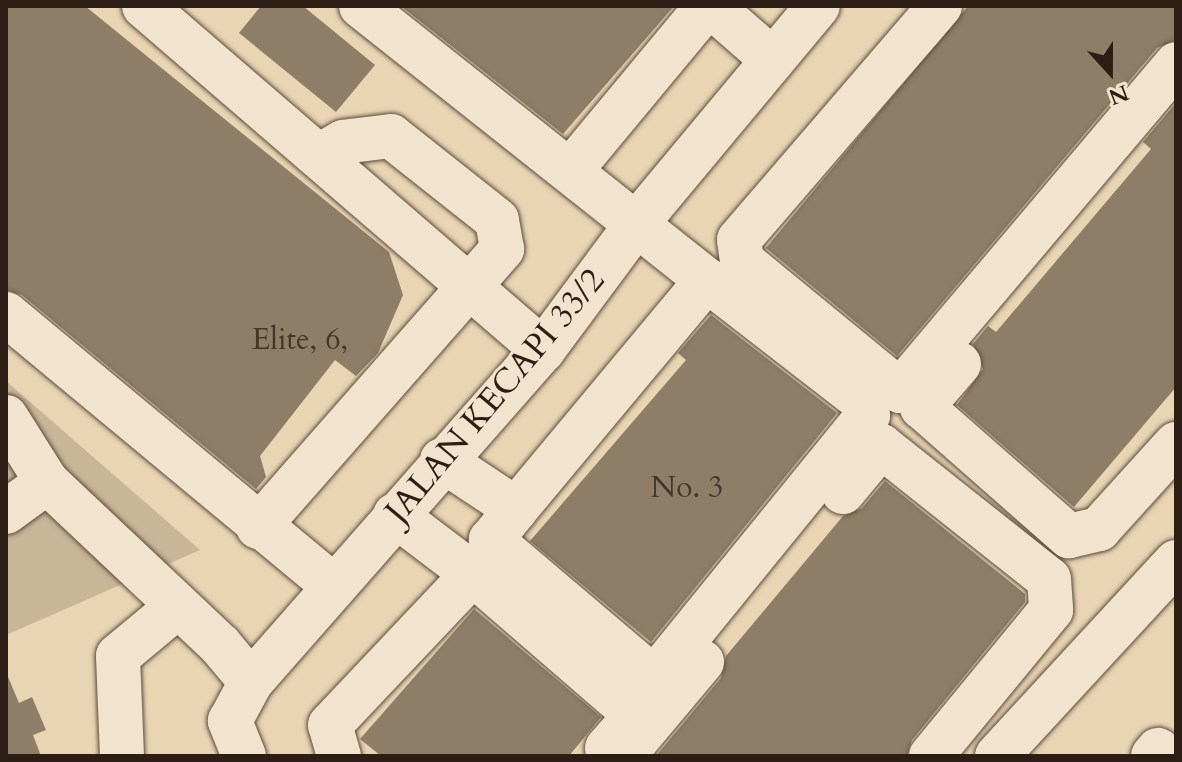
<!DOCTYPE html>
<style>
body{margin:0}
#map{position:relative;width:1182px;height:762px;overflow:hidden;background:#e9d4b3;font-family:Cardo,serif}
div>[style]{position:absolute}
.green>*{inset:0;background:#c9b598}
.building>*{inset:0;background:#8e7d67}
.roads{filter:drop-shadow(0 0 2px #5b4c3c) drop-shadow(0 0 2px #5b4c3c)}
.minor>*{height:44px;margin:-22px;padding:0 22px;transform-origin:22px;border-radius:22px;background:#f1e3ce}
span{translate:-50% -50%;white-space:nowrap;text-align:center;line-height:1.15;-webkit-text-stroke:6px #f1e3ce;paint-order:stroke}
.number-label{font-size:30px;color:#44362a}
.number-label span{-webkit-text-stroke-width:0}
.street-label{font-size:34px;color:#2c1e15}
.frame{position:absolute;inset:0;border:8px solid #2c1e15;pointer-events:none}
.north{position:absolute;left:1070px;top:32px;width:80px;height:80px;-webkit-text-stroke:6px #f1e3ce;paint-order:stroke;rotate:159deg;font-size:22px;font-weight:700;line-height:32px;text-align:center;color:#2c1e15}
.north::after{content:'';display:block;margin:auto;width:28px;height:36px;background:#2c1e15;clip-path:polygon(50% 0,100% 100%,50% 72%,0 100%)}
</style>
<div id="map">
<div class="green">
<div style="clip-path:polygon(6px 381px,200px 550px,6px 635px)"></div>
</div>
<div class="building">
<div style="clip-path:polygon(6px 6px,85px 6px,389px 252px,403px 295px,378px 353px,356px 376px,335px 360px,260px 456px,266px 477px,256px 489px,22px 295px,6px 290px)"></div>
<div style="clip-path:polygon(261px 6px,303px 6px,375px 65px,336px 112px,239px 33px)"></div>
<div style="clip-path:polygon(401px 6px,674px 6px,563px 134px)"></div>
<div style="clip-path:polygon(968px 6px,1176px 6px,1176px 40px,1157px 48px,897px 356px,766px 248px)"></div>
<div style="clip-path:polygon(1176px 103px,1176px 387px,1074px 507px,957px 405px,983px 369px,973px 344px,988px 326px,996px 332px,1151px 149px,1143px 142px)"></div>
<div style="clip-path:polygon(711px 315px,837px 413px,651px 642px,530px 541px,686px 360px,678px 353px)"></div>
<div style="clip-path:polygon(885px 481px,1025px 594px,1025px 602px,912px 740px,907px 756px,656px 756px,721px 678px,726px 656px,843px 516px,862px 508px)"></div>
<div style="clip-path:polygon(474px 609px,601px 717px,569px 756px,381px 756px,360px 739px)"></div>
<div style="clip-path:polygon(6px 672px,19px 703px,32px 697px,46px 730px,33px 735px,41px 756px,6px 756px)"></div>
</div>
<div class="roads">
<div class="minor">
<div style="left:144px;top:6px;width:527px;rotate:40.77deg"></div>
<div style="left:361px;top:6px;width:441px;rotate:38.4deg"></div>
<div style="left:711px;top:6px;width:82px;rotate:41.1deg"></div>
<div style="left:940px;top:6px;width:308px;rotate:130.7deg"></div>
<div style="left:739px;top:240px;width:21px;rotate:82deg"></div>
<div style="left:742px;top:261px;width:205px;rotate:39.4deg"></div>
<div style="left:900px;top:391px;width:428px;rotate:-49.8deg"></div>
<div style="left:571px;top:170px;width:213px;rotate:-50.3deg"></div>
<div style="left:6px;top:314px;width:426px;rotate:39.7deg"></div>
<div style="left:959px;top:364px;width:57px;rotate:130.7deg"></div>
<div style="left:922px;top:407px;width:196px;rotate:41.3deg"></div>
<div style="left:1069px;top:536px;width:31px;rotate:-13deg"></div>
<div style="left:1099px;top:529px;width:115px;rotate:-47.8deg"></div>
<div style="left:6px;top:417px;width:77px;rotate:57.8deg"></div>
<div style="left:47px;top:482px;width:238px;rotate:43.3deg"></div>
<div style="left:220px;top:645px;width:48px;rotate:50deg"></div>
<div style="left:442px;top:460px;width:89px;rotate:33.5deg"></div>
<div style="left:516px;top:509px;width:298px;rotate:-50.2deg"></div>
<div style="left:707px;top:280px;width:199px;rotate:37.8deg"></div>
<div style="left:864px;top:402px;width:14px;rotate:73deg"></div>
<div style="left:868px;top:415px;width:339px;rotate:129.1deg"></div>
<div style="left:654px;top:678px;width:214px;rotate:-139.7deg"></div>
<div style="left:491px;top:540px;width:40px;rotate:-51deg"></div>
<div style="left:843px;top:492px;width:60px;rotate:-50.4deg"></div>
<div style="left:881px;top:446px;width:214px;rotate:38.4deg"></div>
<div style="left:1049px;top:579px;width:31px;rotate:86deg"></div>
<div style="left:1051px;top:610px;width:189px;rotate:129.4deg"></div>
<div style="left:6px;top:512px;width:51px;rotate:-36.2deg"></div>
<div style="left:395px;top:515px;width:98px;rotate:37.1deg"></div>
<div style="left:258px;top:527px;width:370px;rotate:-48.7deg"></div>
<div style="left:502px;top:249px;width:29px;rotate:-100deg"></div>
<div style="left:497px;top:220px;width:135px;rotate:-141.6deg"></div>
<div style="left:391px;top:136px;width:48px;rotate:172.9deg"></div>
<div style="left:343px;top:142px;width:24px;rotate:150deg"></div>
<div style="left:122px;top:756px;width:100px;rotate:-92.3deg"></div>
<div style="left:118px;top:656px;width:78px;rotate:-39.8deg"></div>
<div style="left:244px;top:756px;width:38px;rotate:-112deg"></div>
<div style="left:230px;top:721px;width:44px;rotate:-61.7deg"></div>
<div style="left:251px;top:682px;width:442px;rotate:-48.7deg"></div>
<div style="left:543px;top:350px;width:159px;rotate:-53.4deg"></div>
<div style="left:638px;top:222px;width:281px;rotate:-50.2deg"></div>
<div style="left:339px;top:756px;width:32px;rotate:-106deg"></div>
<div style="left:330px;top:725px;width:208px;rotate:-46.6deg"></div>
<div style="left:473px;top:574px;width:216px;rotate:40.9deg"></div>
<div style="left:636px;top:715px;width:44px;rotate:131.3deg"></div>
<div style="left:623px;top:756px;width:123px;rotate:-50deg"></div>
<div style="left:997px;top:756px;width:264px;rotate:-47.3deg"></div>
<div style="left:1153px;top:756px;width:8px;rotate:-50deg"></div>
</div>
</div>
<div class="number-label">
<span style="left:300px;top:340px">Elite, 6,</span>
<span style="left:687px;top:488px">No. 3</span>
</div>
<div class="street-label">
<span style="left:495px;top:396px;rotate:-50deg">JALAN KECAPI 33/2</span>
</div>
<div class="frame"></div>
<div class="north">N</div>
</div>
